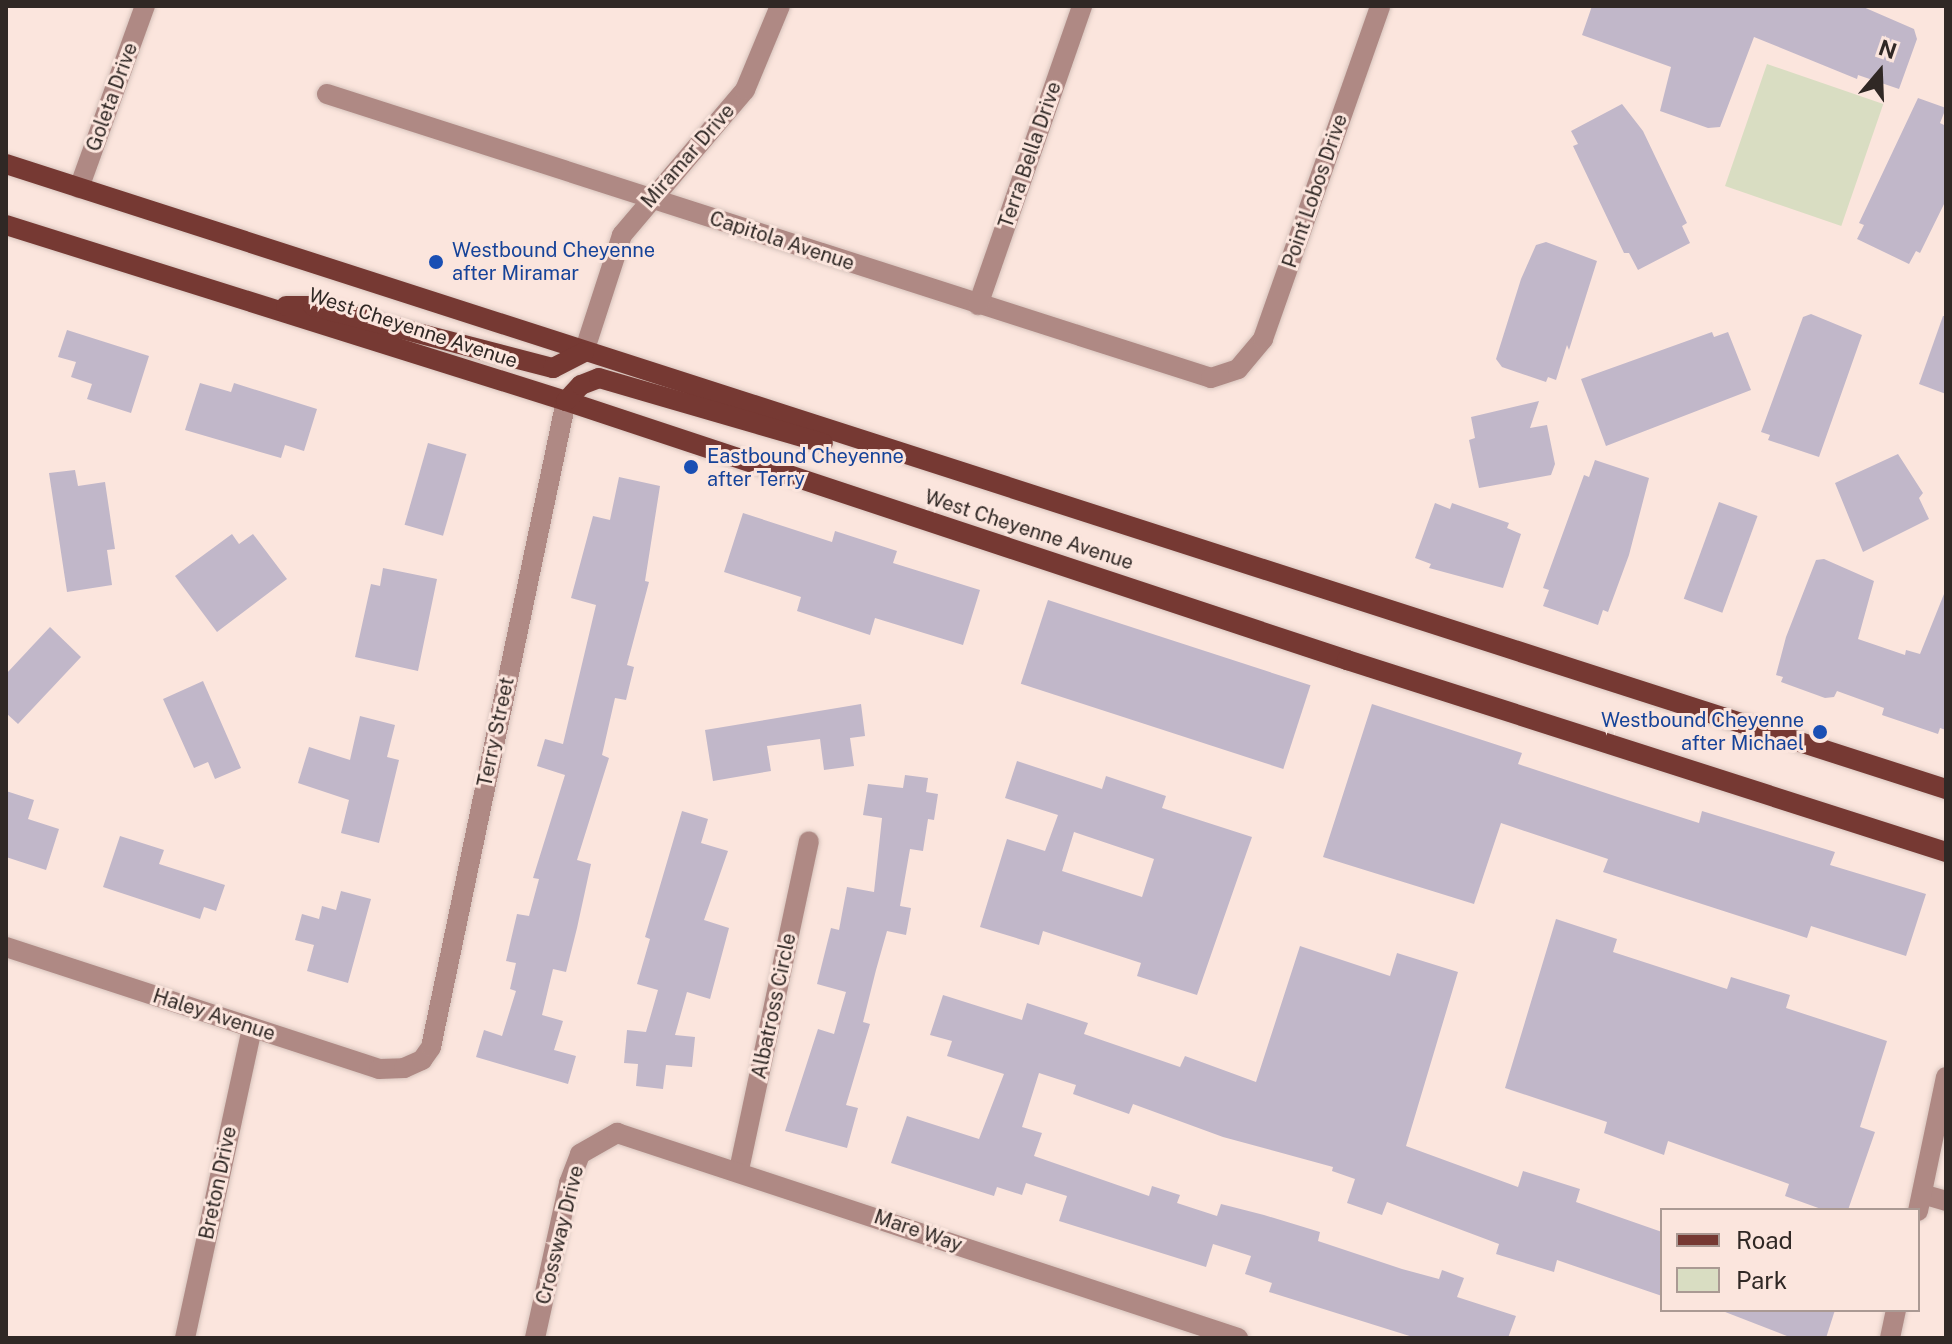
<!DOCTYPE html>
<style>
body{margin:0}
#map{position:relative;width:1952px;height:1344px;overflow:hidden;background:#fbe5dd;font-family:"Public Sans",sans-serif}
div>[style]{position:absolute}
.green>*{inset:0;background:#d9ddc2;transform-origin:0 0}
.building>*{inset:0;background:#c1b7c9;transform-origin:0 0}
.roads{filter:drop-shadow(0 0 2px #d6c3bc) drop-shadow(0 0 2px #d6c3bc)}
.minor>*{height:20px;margin:-10px;padding:0 10px;transform-origin:10px;border-radius:10px;background:#af8984}
.tertiary>*{height:20px;margin:-10px;padding:0 10px;transform-origin:10px;border-radius:10px;background:#af8984}
.primary>*{height:20px;margin:-10px;padding:0 10px;transform-origin:10px;border-radius:10px;background:#763933}
.dots>*{width:22px;height:22px;translate:-50% -50%;box-sizing:border-box;border:4px solid #fbe5dd;border-radius:50%}
span{translate:-50% -50%;white-space:nowrap;text-align:center;line-height:1.15;-webkit-text-stroke:6px #fbe5dd;paint-order:stroke}
.street-label{font-size:20px;color:#302825}
.transit-label{font-size:20px;color:#164399}
.left{translate:0 -50%;text-align:left}
.right{translate:-100% -50%;text-align:right}
.frame{position:absolute;inset:0;border:8px solid #302825;pointer-events:none}
.legend{position:absolute;left:1660px;top:1208px;width:260px;height:104px;box-sizing:border-box;background:#fbe5dd;border:2px solid #aa9993;margin:0;padding:10px 14px;list-style:none;font-size:24px;color:#302825}
.legend li{display:flex;align-items:center;gap:16px;height:40px}
.legend b{width:40px;border:2px solid #aa9993}
.north{position:absolute;left:1840px;top:32px;width:80px;height:80px;-webkit-text-stroke:6px #fbe5dd;paint-order:stroke;rotate:19deg;font-size:22px;font-weight:700;line-height:32px;text-align:center;color:#302825}
.north::after{content:'';display:block;margin:auto;width:28px;height:36px;background:#302825;clip-path:polygon(50% 0,100% 100%,50% 72%,0 100%)}
</style>
<div id="map">
<div class="green">
<div style="left:1767px;top:64px;width:123px;height:129px;rotate:19deg"></div>
</div>
<div class="building">
<div style="clip-path:polygon(1592px 6px,1861px 6px,1914px 29px,1917px 39px,1899px 89px,1858px 75px,1857px 79px,1754px 37px,1720px 127px,1708px 128px,1660px 111px,1671px 67px,1582px 35px)"></div>
<div style="clip-path:polygon(1918px 98px,1946px 108px,1940px 123px,1946px 126px,1946px 200px,1920px 253px,1916px 251px,1909px 264px,1857px 239px,1864px 225px,1859px 223px)"></div>
<div style="clip-path:polygon(1622px 104px,1643px 131px,1687px 223px,1682px 226px,1690px 243px,1638px 270px,1629px 253px,1624px 253px,1573px 146px,1578px 144px,1571px 131px)"></div>
<div style="clip-path:polygon(1546px 242px,1597px 261px,1569px 350px,1567px 345px,1556px 380px,1548px 377px,1546px 382px,1502px 367px,1496px 359px,1521px 279px,1536px 245px)"></div>
<div style="clip-path:polygon(1811px 314px,1862px 335px,1819px 457px,1768px 440px,1770px 435px,1761px 432px,1803px 317px)"></div>
<div style="clip-path:polygon(1943px 316px,1946px 316px,1946px 394px,1919px 384px)"></div>
<div style="clip-path:polygon(67px 330px,149px 356px,131px 413px,87px 399px,92px 384px,71px 377px,76px 362px,58px 357px)"></div>
<div style="clip-path:polygon(1712px 332px,1714px 337px,1728px 332px,1751px 390px,1606px 446px,1581px 379px)"></div>
<div style="clip-path:polygon(200px 383px,231px 392px,234px 383px,317px 409px,304px 451px,285px 445px,281px 458px,185px 430px)"></div>
<div style="clip-path:polygon(1539px 401px,1530px 428px,1547px 425px,1555px 464px,1551px 475px,1479px 488px,1469px 440px,1475px 438px,1471px 417px)"></div>
<div style="left:428px;top:443px;width:40px;height:85px;rotate:16deg"></div>
<div style="clip-path:polygon(1898px 454px,1923px 493px,1919px 498px,1929px 519px,1863px 552px,1835px 483px)"></div>
<div style="clip-path:polygon(1595px 460px,1649px 478px,1629px 555px,1608px 612px,1603px 610px,1598px 625px,1543px 606px,1549px 590px,1543px 588px,1584px 475px,1589px 477px)"></div>
<div style="clip-path:polygon(75px 470px,78px 486px,105px 482px,115px 549px,107px 550px,112px 585px,67px 592px,49px 473px)"></div>
<div style="clip-path:polygon(619px 477px,660px 486px,645px 581px,649px 582px,627px 665px,634px 667px,626px 700px,615px 698px,602px 755px,609px 758px,577px 860px,591px 864px,577px 928px,566px 972px,553px 969px,542px 1015px,563px 1021px,554px 1050px,576px 1056px,568px 1084px,476px 1057px,484px 1030px,502px 1036px,516px 991px,510px 989px,516px 963px,506px 961px,517px 914px,529px 916px,539px 879px,533px 878px,565px 775px,537px 766px,545px 739px,563px 744px,596px 605px,571px 598px,593px 516px,610px 520px)"></div>
<div style="left:1719px;top:502px;width:41px;height:103px;rotate:20deg"></div>
<div style="clip-path:polygon(1435px 503px,1450px 509px,1452px 503px,1509px 523px,1507px 528px,1521px 534px,1503px 588px,1429px 568px,1431px 564px,1415px 558px)"></div>
<div style="clip-path:polygon(743px 513px,832px 542px,835px 531px,897px 551px,893px 563px,980px 590px,963px 645px,875px 618px,870px 635px,797px 611px,801px 597px,724px 572px)"></div>
<div style="clip-path:polygon(232px 534px,239px 544px,253px 534px,287px 579px,217px 632px,175px 576px)"></div>
<div style="clip-path:polygon(1824px 559px,1874px 581px,1858px 639px,1905px 655px,1906px 650px,1920px 654px,1946px 589px,1946px 730px,1940px 728px,1938px 734px,1882px 715px,1884px 708px,1837px 691px,1834px 697px,1825px 698px,1781px 682px,1783px 677px,1776px 675px,1786px 637px,1816px 560px)"></div>
<div style="clip-path:polygon(383px 568px,437px 579px,418px 671px,355px 657px,371px 584px,380px 586px)"></div>
<div style="left:1048px;top:600px;width:276px;height:88px;rotate:18deg"></div>
<div style="clip-path:polygon(50px 627px,81px 657px,18px 724px,6px 713px,6px 674px)"></div>
<div style="clip-path:polygon(203px 681px,241px 768px,215px 779px,208px 762px,194px 768px,163px 699px)"></div>
<div style="clip-path:polygon(861px 704px,865px 736px,850px 738px,854px 766px,824px 770px,820px 739px,767px 746px,771px 771px,713px 781px,705px 730px)"></div>
<div style="clip-path:polygon(1372px 704px,1522px 753px,1518px 764px,1627px 800px,1699px 823px,1702px 811px,1835px 852px,1830px 865px,1926px 894px,1906px 956px,1811px 926px,1807px 938px,1603px 872px,1608px 859px,1501px 823px,1474px 904px,1323px 857px)"></div>
<div style="clip-path:polygon(360px 716px,395px 725px,387px 757px,399px 760px,379px 843px,341px 833px,349px 800px,298px 783px,309px 747px,350px 760px)"></div>
<div style="clip-path:polygon(evenodd,1017px 761px,1102px 789px,1106px 776px,1166px 796px,1162px 808px,1252px 837px,1197px 995px,1137px 976px,1141px 963px,1043px 931px,1039px 945px,980px 927px,1007px 839px,1045px 851px,1058px 815px,1005px 798px,1017px 761px,1074px 832px,1154px 859px,1142px 897px,1062px 871px,1074px 832px)"></div>
<div style="clip-path:polygon(905px 775px,928px 778px,926px 792px,938px 794px,934px 820px,928px 819px,923px 851px,910px 849px,900px 906px,911px 908px,906px 935px,887px 931px,876px 970px,863px 1022px,870px 1024px,846px 1105px,858px 1108px,847px 1148px,785px 1131px,818px 1029px,834px 1034px,846px 992px,817px 984px,831px 928px,839px 930px,847px 887px,874px 892px,882px 818px,863px 815px,868px 784px,903px 788px)"></div>
<div style="clip-path:polygon(6px 791px,34px 800px,28px 819px,59px 829px,46px 870px,6px 857px)"></div>
<div style="clip-path:polygon(682px 811px,708px 819px,701px 843px,728px 851px,704px 920px,729px 928px,710px 999px,687px 992px,675px 1035px,695px 1037px,692px 1067px,666px 1065px,663px 1089px,636px 1086px,638px 1064px,624px 1063px,627px 1030px,646px 1032px,658px 990px,637px 984px,650px 939px,645px 937px)"></div>
<div style="clip-path:polygon(120px 836px,164px 850px,159px 864px,225px 885px,216px 911px,204px 907px,200px 919px,103px 887px)"></div>
<div style="clip-path:polygon(341px 891px,371px 899px,348px 983px,307px 971px,314px 945px,295px 940px,302px 914px,319px 919px,322px 906px,336px 910px)"></div>
<div style="clip-path:polygon(1556px 919px,1617px 939px,1613px 952px,1727px 989px,1731px 977px,1790px 995px,1786px 1008px,1887px 1041px,1860px 1127px,1875px 1132px,1848px 1210px,1824px 1210px,1785px 1196px,1789px 1184px,1668px 1141px,1664px 1155px,1604px 1133px,1607px 1122px,1505px 1088px)"></div>
<div style="clip-path:polygon(1300px 946px,1390px 976px,1397px 953px,1458px 972px,1406px 1146px,1518px 1187px,1523px 1171px,1580px 1189px,1576px 1202px,1662px 1232px,1662px 1296px,1557px 1260px,1554px 1272px,1496px 1254px,1499px 1244px,1387px 1202px,1382px 1215px,1347px 1203px,1355px 1179px,1332px 1171px,1333px 1167px,1223px 1137px,1133px 1104px,1129px 1114px,1073px 1094px,1076px 1085px,1039px 1073px,1022px 1127px,1042px 1133px,1034px 1156px,1149px 1196px,1152px 1186px,1180px 1195px,1177px 1203px,1217px 1216px,1221px 1204px,1264px 1215px,1320px 1232px,1318px 1241px,1402px 1269px,1439px 1279px,1442px 1270px,1464px 1278px,1457px 1297px,1516px 1316px,1508px 1338px,1416px 1338px,1269px 1292px,1272px 1283px,1245px 1274px,1251px 1256px,1213px 1244px,1206px 1267px,1059px 1221px,1067px 1196px,1026px 1183px,1022px 1195px,997px 1187px,994px 1196px,891px 1163px,907px 1116px,979px 1139px,1004px 1074px,947px 1056px,952px 1041px,930px 1035px,943px 995px,1022px 1020px,1027px 1003px,1088px 1023px,1084px 1034px,1180px 1067px,1185px 1056px,1256px 1082px)"></div>
<div style="clip-path:polygon(1720px 1310px,1835px 1310px,1826px 1338px,1792px 1338px)"></div>
</div>
<div class="roads">
<div class="minor">
<div style="left:327px;top:94px;width:928px;rotate:17.81deg"></div>
<div style="left:1211px;top:378px;width:28px;rotate:-18deg"></div>
<div style="left:1238px;top:369px;width:39px;rotate:-50deg"></div>
<div style="left:1263px;top:339px;width:353px;rotate:-70.6deg"></div>
<div style="left:79px;top:188px;width:194px;rotate:-70.1deg"></div>
<div style="left:978px;top:305px;width:317px;rotate:-70.8deg"></div>
<div style="left:584px;top:352px;width:123px;rotate:-72deg"></div>
<div style="left:622px;top:235px;width:190px;rotate:-49.7deg"></div>
<div style="left:745px;top:90px;width:91px;rotate:-67.4deg"></div>
<div style="left:6px;top:947px;width:392px;rotate:18.1deg"></div>
<div style="left:379px;top:1069px;width:25px;rotate:-2deg"></div>
<div style="left:404px;top:1068px;width:20px;rotate:-24deg"></div>
<div style="left:422px;top:1060px;width:16px;rotate:-55deg"></div>
<div style="left:431px;top:1047px;width:660px;rotate:-78.2deg"></div>
<div style="left:739px;top:1170px;width:336px;rotate:-78deg"></div>
<div style="left:1922px;top:1194px;width:25px;rotate:16deg"></div>
<div style="left:185px;top:1338px;width:317px;rotate:-77.8deg"></div>
<div style="left:535px;top:1338px;width:159px;rotate:-77.6deg"></div>
<div style="left:569px;top:1183px;width:31px;rotate:-69deg"></div>
<div style="left:580px;top:1154px;width:43px;rotate:-29.6deg"></div>
<div style="left:617px;top:1133px;width:654px;rotate:18.27deg"></div>
</div>
<div class="tertiary">
<div style="left:1918px;top:1211px;width:137px;rotate:-78.2deg"></div>
<div style="left:1890px;top:1338px;width:29px;rotate:-78deg"></div>
</div>
<div class="primary">
<div style="left:6px;top:164px;width:2038px;rotate:17.86deg"></div>
<div style="left:6px;top:225px;width:587px;rotate:17.45deg"></div>
<div style="left:566px;top:401px;width:823px;rotate:18.35deg"></div>
<div style="left:1347px;top:660px;width:629px;rotate:17.77deg"></div>
<div style="left:286px;top:306px;width:27px"></div>
<div style="left:313px;top:306px;width:248px;rotate:14.5deg"></div>
<div style="left:553px;top:368px;width:35px;rotate:-27deg"></div>
<div style="left:566px;top:401px;width:22px;rotate:-47deg"></div>
<div style="left:581px;top:385px;width:19px;rotate:-21deg"></div>
<div style="left:599px;top:378px;width:233px;rotate:16.2deg"></div>
</div>
</div>
<div class="dots">
<div style="left:436px;top:262px;background:#1a4fb4"></div>
<div style="left:691px;top:467px;background:#1a4fb4"></div>
<div style="left:1820px;top:732px;background:#1a4fb4"></div>
</div>
<div class="street-label">
<span style="left:112px;top:97px;rotate:-70deg">Goleta Drive</span>
<span style="left:1030px;top:155px;rotate:-71deg">Terra Bella Drive</span>
<span style="left:688px;top:156px;rotate:-49deg">Miramar Drive</span>
<span style="left:1315px;top:191px;rotate:-71deg">Point Lobos Drive</span>
<span style="left:782px;top:241px;rotate:18deg">Capitola Avenue</span>
<span style="left:413px;top:328px;rotate:18deg">West Cheyenne Avenue</span>
<span style="left:1029px;top:530px;rotate:18deg">West Cheyenne Avenue</span>
<span style="left:496px;top:732px;rotate:-78deg">Terry Street</span>
<span style="left:774px;top:1006px;rotate:-78deg">Albatross Circle</span>
<span style="left:214px;top:1015px;rotate:18deg">Haley Avenue</span>
<span style="left:218px;top:1183px;rotate:-78deg">Breton Drive</span>
<span style="left:918px;top:1231px;rotate:19deg">Mare Way</span>
<span style="left:560px;top:1235px;rotate:-76deg">Crossway Drive</span>
</div>
<div class="transit-label">
<span class="left" style="left:452px;top:262px">Westbound Cheyenne<br>after Miramar</span>
<span class="left" style="left:707px;top:468px">Eastbound Cheyenne<br>after Terry</span>
<span class="right" style="left:1804px;top:732px">Westbound Cheyenne<br>after Michael</span>
</div>
<div class="frame"></div>
<ul class="legend">
<li><b style="height:10px;background:#763933"></b>Road</li>
<li><b style="height:22px;background:#d9ddc2"></b>Park</li>
</ul>
<div class="north">N</div>
</div>
